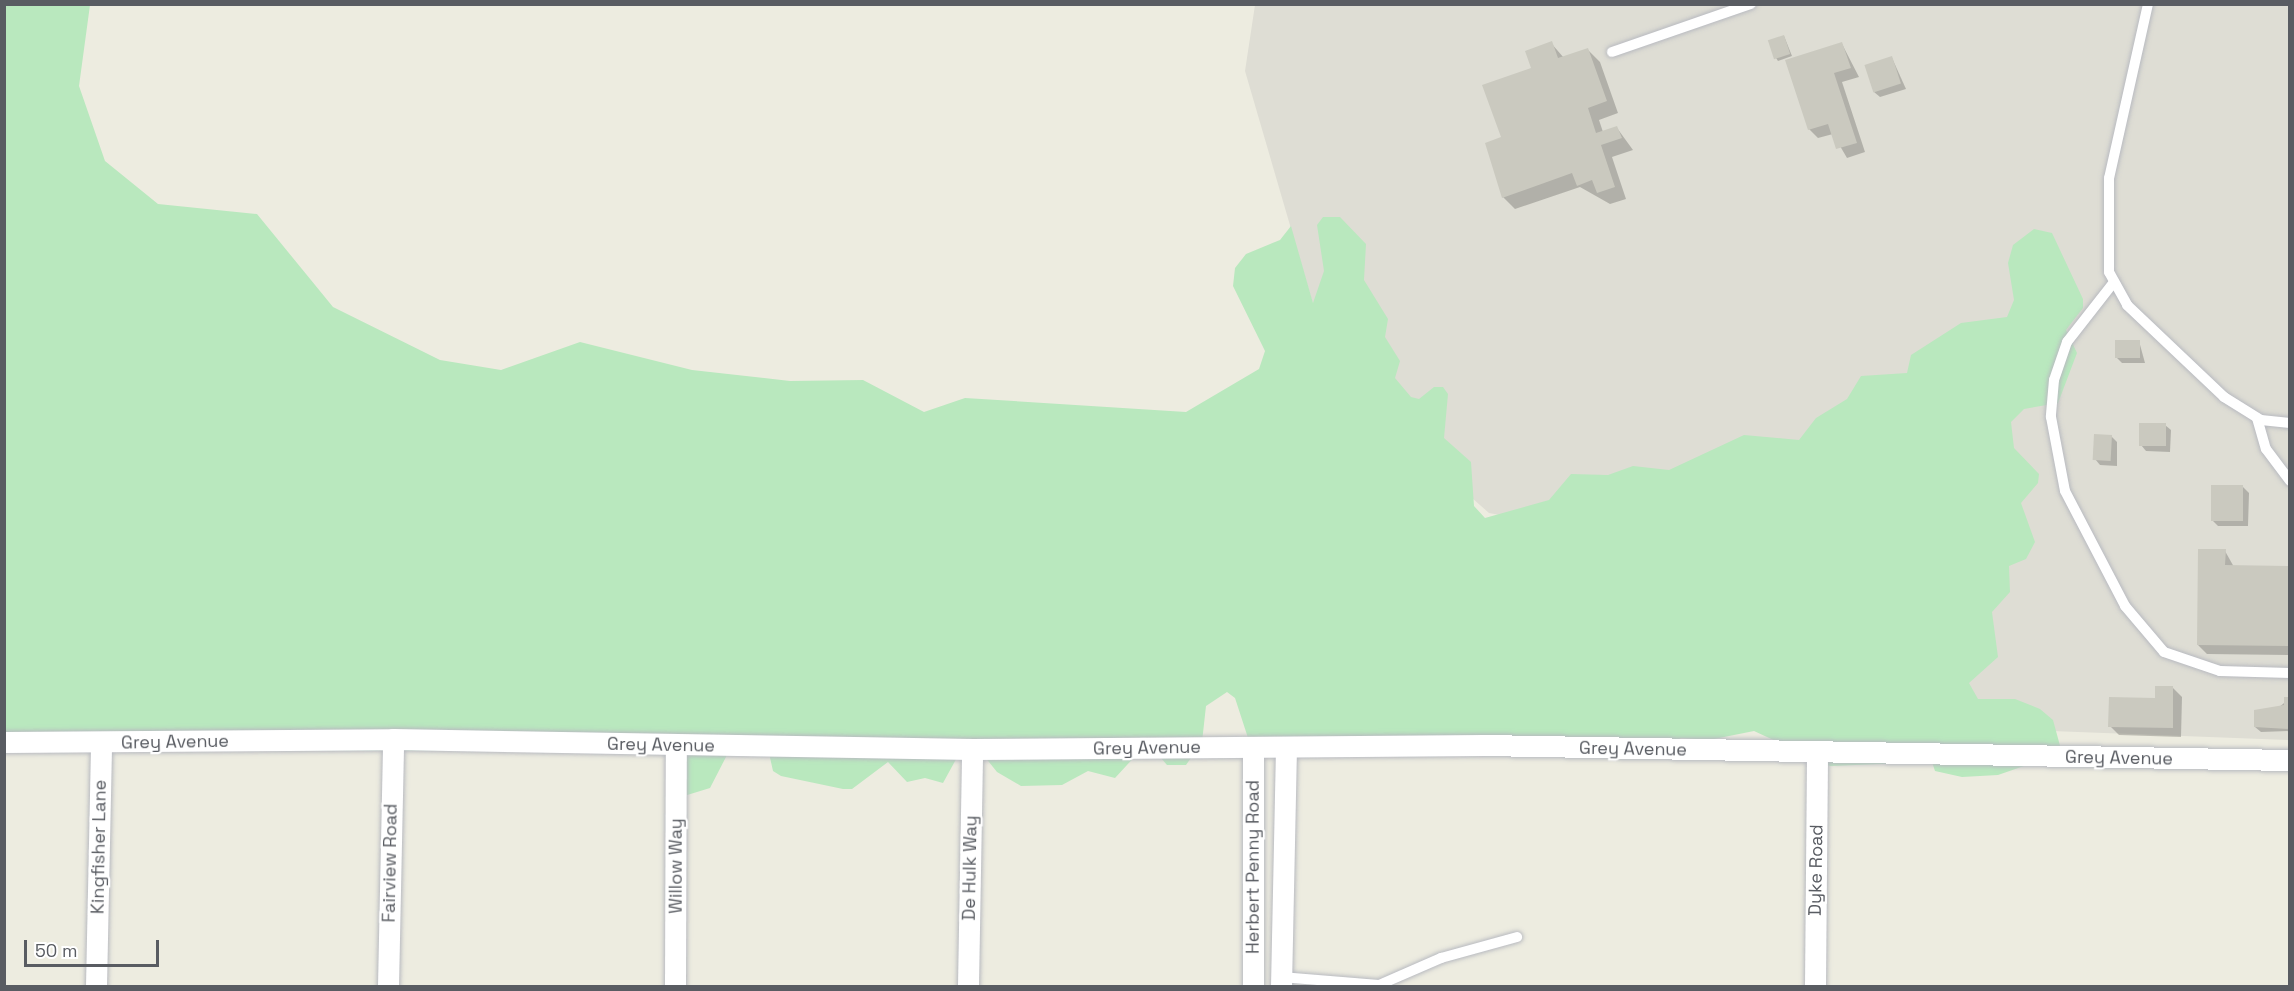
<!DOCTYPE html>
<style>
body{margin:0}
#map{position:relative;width:2294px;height:991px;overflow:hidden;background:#edece0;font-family:"Space Grotesk",sans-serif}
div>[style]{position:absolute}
.industrial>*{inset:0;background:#deddd4}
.green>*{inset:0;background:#b9e8be}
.shadow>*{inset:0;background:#0003}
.building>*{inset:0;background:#cac9bf;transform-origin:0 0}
.roads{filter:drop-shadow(0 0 2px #b8bac0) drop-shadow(0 0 2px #b8bac0)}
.lane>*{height:10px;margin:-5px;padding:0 5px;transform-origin:5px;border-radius:5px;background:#fff}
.street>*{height:21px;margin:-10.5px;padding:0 10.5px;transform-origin:10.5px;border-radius:10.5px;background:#fff}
span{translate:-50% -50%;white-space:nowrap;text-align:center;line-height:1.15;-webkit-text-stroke:4.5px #fff;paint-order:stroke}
.street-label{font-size:18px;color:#595c62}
.frame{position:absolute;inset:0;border:6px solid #595c62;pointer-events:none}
.scale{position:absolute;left:24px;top:940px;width:135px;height:27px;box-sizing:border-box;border:3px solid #595c62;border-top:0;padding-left:8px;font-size:18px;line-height:21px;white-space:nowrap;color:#595c62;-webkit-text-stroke:4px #fff;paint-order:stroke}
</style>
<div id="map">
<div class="industrial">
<div style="clip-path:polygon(1255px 5px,2289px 5px,2289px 740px,1945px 727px,1746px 561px,1489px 513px,1334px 376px,1245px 71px)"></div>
</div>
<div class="green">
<div style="clip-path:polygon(5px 5px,90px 5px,79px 86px,105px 161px,158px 204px,257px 214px,333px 307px,440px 360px,501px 370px,580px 342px,692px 370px,790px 381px,863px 380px,924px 412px,965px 398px,1186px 412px,1259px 369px,1265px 351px,1233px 286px,1235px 268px,1246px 254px,1280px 240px,1291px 226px,1313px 303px,1324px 271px,1317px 225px,1323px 217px,1340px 217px,1366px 244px,1364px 280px,1388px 319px,1385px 337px,1400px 361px,1395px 378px,1411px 397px,1419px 399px,1434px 387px,1443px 387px,1448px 394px,1444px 438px,1471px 462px,1474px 506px,1485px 518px,1549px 500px,1571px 474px,1608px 475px,1633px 466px,1669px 470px,1744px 435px,1799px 440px,1816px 418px,1847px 399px,1861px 376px,1907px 373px,1911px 355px,1961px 323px,2007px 317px,2014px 300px,2008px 263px,2013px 245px,2034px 229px,2052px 233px,2083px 299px,2083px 308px,2066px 330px,2077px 353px,2058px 403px,2024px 409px,2011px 422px,2014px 448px,2039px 474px,2038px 483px,2021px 503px,2035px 542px,2026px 559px,2009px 566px,2010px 592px,1992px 612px,1998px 657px,1969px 683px,1978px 699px,2015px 699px,2040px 709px,2053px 720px,2062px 753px,1998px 775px,1962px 777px,1935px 771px,1932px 762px,1830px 766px,1754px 731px,1709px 740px,1681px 738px,1650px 756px,1580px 758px,1249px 741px,1235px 698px,1227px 692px,1206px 706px,1202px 742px,1186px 765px,1167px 765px,1155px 751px,1139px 752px,1115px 778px,1088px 771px,1062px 785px,1021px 786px,997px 772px,985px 757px,960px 752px,943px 783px,925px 778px,907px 782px,888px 762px,852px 789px,843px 789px,781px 776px,773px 771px,769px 753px,727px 755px,710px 788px,684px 796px,667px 755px,659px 751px,235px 751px,5px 737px)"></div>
</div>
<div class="shadow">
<div style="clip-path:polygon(1784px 36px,1792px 56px,1778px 61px,1776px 58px)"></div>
<div style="clip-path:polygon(1551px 43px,1564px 58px,1588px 50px,1600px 62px,1618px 113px,1599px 120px,1603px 132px,1617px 128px,1633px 150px,1612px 157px,1626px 199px,1610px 204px,1580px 187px,1515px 209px,1503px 197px,1503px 138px,1533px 69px)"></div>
<div style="clip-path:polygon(1842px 44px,1859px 77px,1842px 82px,1865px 152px,1847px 158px,1833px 134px,1818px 138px,1809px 129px)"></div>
<div style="clip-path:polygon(1892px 58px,1906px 89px,1880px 97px,1874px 92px)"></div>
<div style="clip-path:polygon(2139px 341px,2145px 363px,2122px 363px,2116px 357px)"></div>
<div style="clip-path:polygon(2165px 425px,2171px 430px,2170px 452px,2146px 451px,2141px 445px)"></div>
<div style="clip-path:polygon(2111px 436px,2117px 442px,2117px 466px,2100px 465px,2095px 459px)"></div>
<div style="clip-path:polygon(2243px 487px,2249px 493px,2248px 526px,2218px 526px,2212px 520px)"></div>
<div style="clip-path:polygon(2225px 551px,2234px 567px,2290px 567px,2290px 655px,2207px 654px,2198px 645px)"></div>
<div style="clip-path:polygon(2173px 688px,2182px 697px,2181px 737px,2119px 735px,2110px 726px)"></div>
<div style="clip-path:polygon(2290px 698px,2290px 731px,2261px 732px,2255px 727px)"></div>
</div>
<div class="building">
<div style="left:1784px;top:35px;width:20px;height:17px;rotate:72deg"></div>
<div style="clip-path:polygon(1552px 41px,1558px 58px,1588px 48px,1607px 101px,1588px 108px,1596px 133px,1617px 126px,1622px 138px,1601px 145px,1615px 187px,1597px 193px,1592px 180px,1577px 186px,1572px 173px,1502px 198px,1485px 143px,1501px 137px,1482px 85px,1531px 68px,1525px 51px)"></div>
<div style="clip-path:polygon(1842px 42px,1851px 68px,1834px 73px,1857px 143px,1836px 149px,1828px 124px,1808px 130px,1785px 60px)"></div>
<div style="left:1892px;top:56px;width:29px;height:29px;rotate:72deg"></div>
<div style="left:2115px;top:340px;width:25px;height:18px"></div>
<div style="left:2139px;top:423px;width:27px;height:23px"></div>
<div style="left:2094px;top:434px;width:18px;height:26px;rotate:3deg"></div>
<div style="left:2211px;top:485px;width:32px;height:36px"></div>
<div style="clip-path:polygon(2198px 549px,2226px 549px,2225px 565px,2290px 566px,2290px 646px,2197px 645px)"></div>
<div style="clip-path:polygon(2155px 686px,2173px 686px,2173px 728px,2108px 727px,2109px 697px,2155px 698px)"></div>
<div style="clip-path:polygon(2284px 697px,2290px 697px,2290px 729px,2254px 727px,2254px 710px,2284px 705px)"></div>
</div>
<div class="roads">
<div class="lane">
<div style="left:2148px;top:4px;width:178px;rotate:102.6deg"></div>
<div style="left:2109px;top:178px;width:94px;rotate:90deg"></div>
<div style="left:2109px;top:272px;width:38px;rotate:61deg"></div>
<div style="left:2127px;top:305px;width:134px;rotate:43.5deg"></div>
<div style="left:2224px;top:397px;width:44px;rotate:31.9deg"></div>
<div style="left:2261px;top:420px;width:29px;rotate:6deg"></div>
<div style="left:1612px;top:52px;width:147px;rotate:-19.1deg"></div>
<div style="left:2114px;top:282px;width:76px;rotate:128.1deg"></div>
<div style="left:2067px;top:342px;width:40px;rotate:108.9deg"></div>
<div style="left:2054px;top:380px;width:37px;rotate:95deg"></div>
<div style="left:2051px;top:417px;width:75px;rotate:79.3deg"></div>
<div style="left:2065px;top:491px;width:130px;rotate:62.4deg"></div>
<div style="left:2125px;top:606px;width:60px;rotate:49.7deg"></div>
<div style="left:2164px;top:652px;width:59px;rotate:18.7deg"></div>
<div style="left:2220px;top:671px;width:70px;rotate:1.6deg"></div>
<div style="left:2257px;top:418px;width:32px;rotate:74deg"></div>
<div style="left:2266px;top:449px;width:40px;rotate:53deg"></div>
<div style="left:1281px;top:977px;width:98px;rotate:4.7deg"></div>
<div style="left:1379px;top:985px;width:68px;rotate:-23.5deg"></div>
<div style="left:1441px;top:958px;width:79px;rotate:-15.4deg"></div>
</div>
<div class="street">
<div style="left:4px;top:742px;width:389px;rotate:-0.4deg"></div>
<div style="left:393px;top:739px;width:579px;rotate:0.99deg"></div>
<div style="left:972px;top:749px;width:512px;rotate:-0.45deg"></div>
<div style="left:1484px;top:745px;width:806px;rotate:1.07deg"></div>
<div style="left:96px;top:986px;width:243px;rotate:-88.8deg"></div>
<div style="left:388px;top:986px;width:247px;rotate:-88.8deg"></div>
<div style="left:675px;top:986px;width:240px;rotate:-89.8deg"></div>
<div style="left:968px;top:986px;width:237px;rotate:-89deg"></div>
<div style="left:1253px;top:986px;width:239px;rotate:-90deg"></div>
<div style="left:1281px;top:986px;width:238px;rotate:-88.8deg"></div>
<div style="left:1815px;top:986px;width:232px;rotate:-89.5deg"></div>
</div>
</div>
<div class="street-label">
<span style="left:175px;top:742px;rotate:-1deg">Grey Avenue</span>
<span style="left:661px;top:745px;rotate:1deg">Grey Avenue</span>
<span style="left:1147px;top:748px;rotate:-1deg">Grey Avenue</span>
<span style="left:1633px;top:749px;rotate:1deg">Grey Avenue</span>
<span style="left:2119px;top:758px;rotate:1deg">Grey Avenue</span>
<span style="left:99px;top:847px;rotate:-89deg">Kingfisher Lane</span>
<span style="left:390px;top:863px;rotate:-89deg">Fairview Road</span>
<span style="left:676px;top:866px;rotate:-90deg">Willow Way</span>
<span style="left:1253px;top:867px;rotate:-90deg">Herbert Penny Road</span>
<span style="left:970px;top:868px;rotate:-89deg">De Hulk Way</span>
<span style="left:1816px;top:870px;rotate:-89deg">Dyke Road</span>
</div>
<div class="frame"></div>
<div class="scale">50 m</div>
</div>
